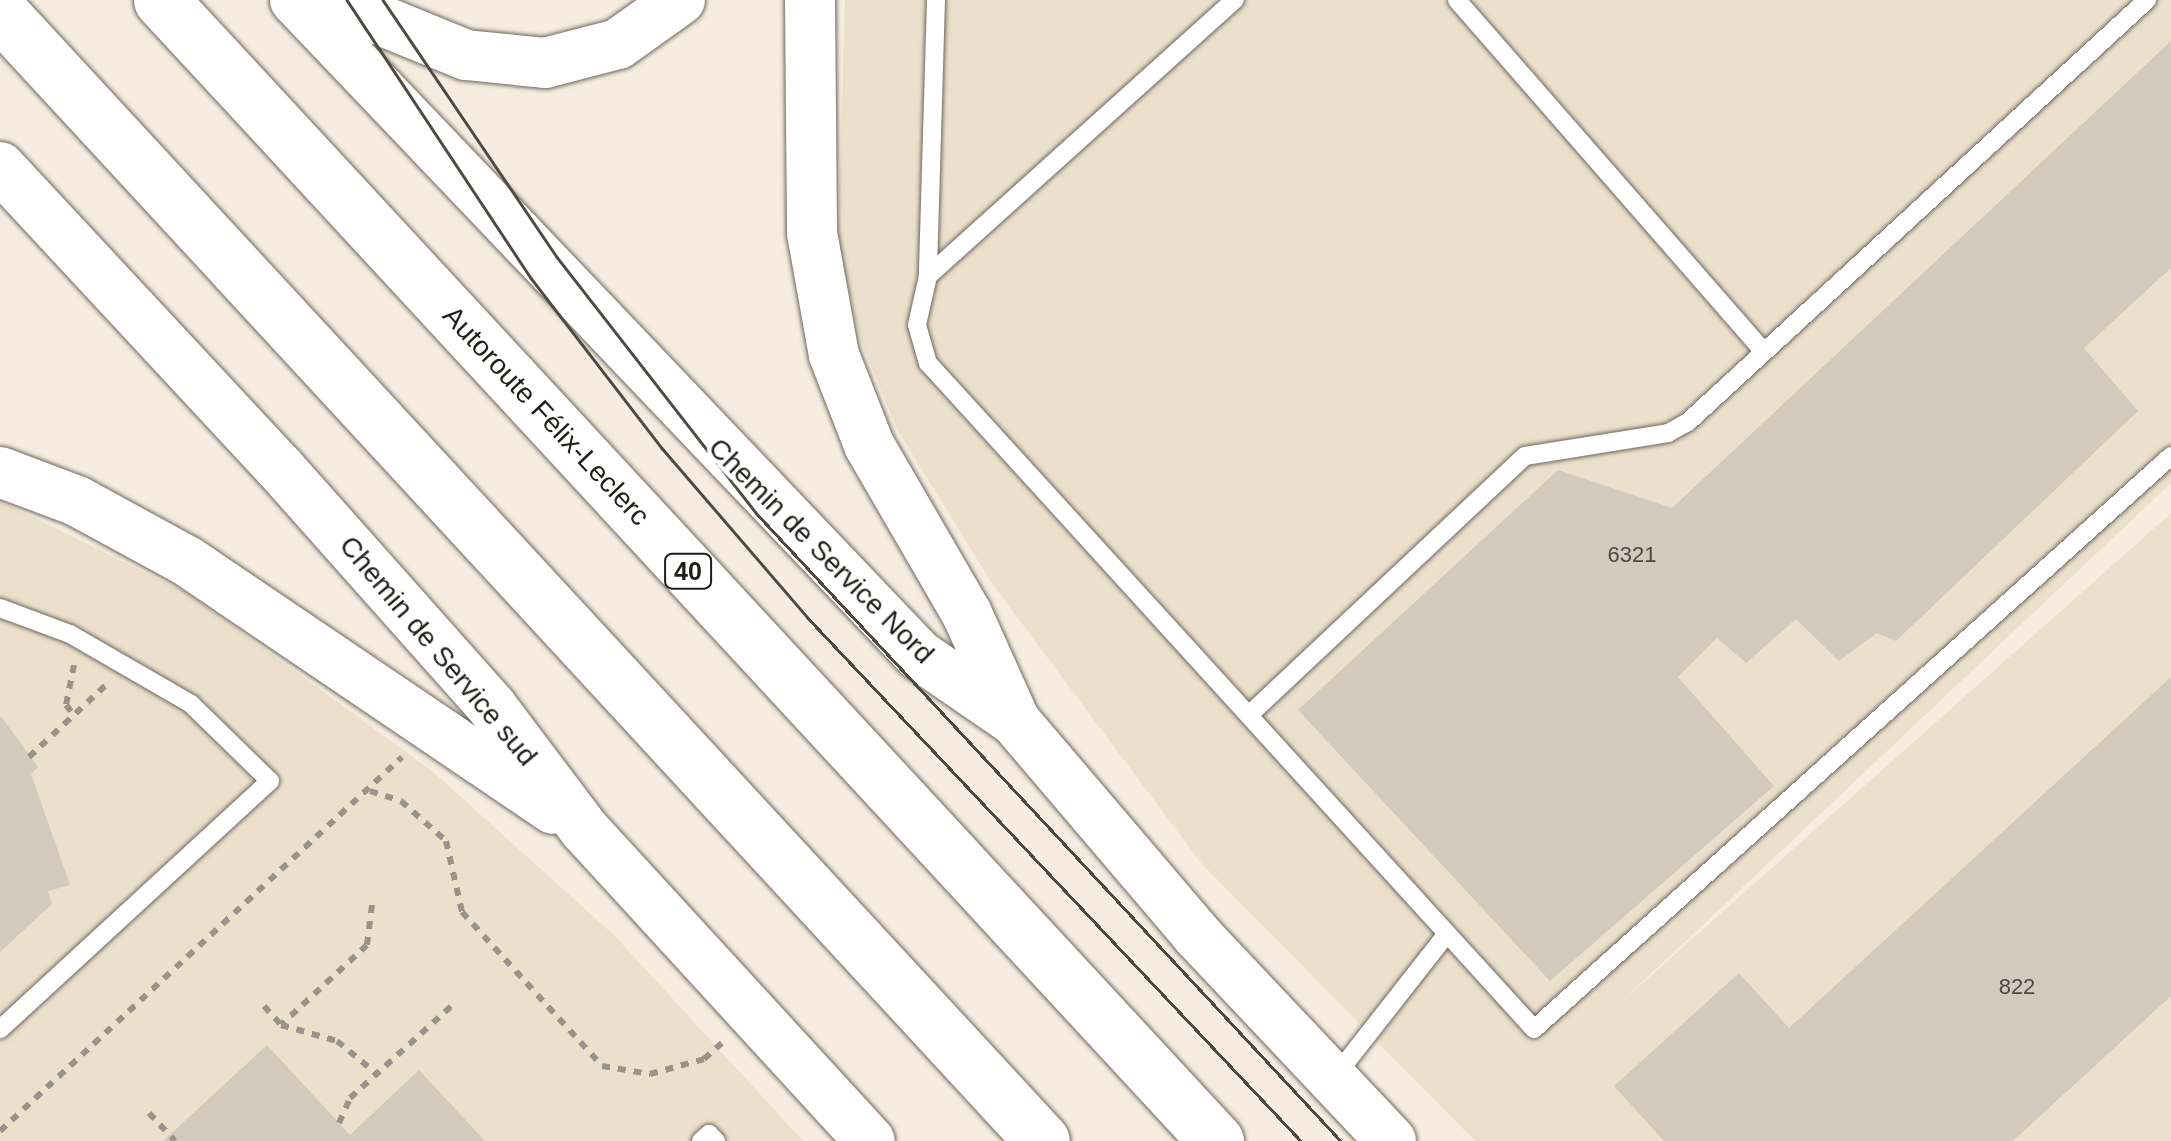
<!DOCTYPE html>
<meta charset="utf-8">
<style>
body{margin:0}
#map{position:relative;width:2171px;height:1141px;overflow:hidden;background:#f6ede0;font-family:Arial,sans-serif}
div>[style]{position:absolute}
.built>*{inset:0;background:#ece0cc}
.building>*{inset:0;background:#d2cabd}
.path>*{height:6px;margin-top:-3px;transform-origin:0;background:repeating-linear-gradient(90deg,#99938a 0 8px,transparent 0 16px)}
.roads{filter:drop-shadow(0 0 2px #6e675c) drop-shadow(0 0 2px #6e675c)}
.service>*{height:18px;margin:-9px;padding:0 9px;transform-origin:9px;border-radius:9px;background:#fff}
.secondary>*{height:50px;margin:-25px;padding:0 25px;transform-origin:25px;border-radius:25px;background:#fff}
.motorway>*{height:55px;margin:-27.5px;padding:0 27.5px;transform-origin:27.5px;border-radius:27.5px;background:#fff}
.tram>*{height:2.5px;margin:-1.25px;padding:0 1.25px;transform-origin:1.25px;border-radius:1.25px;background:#4e4943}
span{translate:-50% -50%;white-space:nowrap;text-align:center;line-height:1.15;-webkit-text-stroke:9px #fff;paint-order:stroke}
.number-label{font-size:22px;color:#4d4942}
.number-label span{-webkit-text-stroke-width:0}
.shield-label span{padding:2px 8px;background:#fff;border:2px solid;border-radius:8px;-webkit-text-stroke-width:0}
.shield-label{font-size:25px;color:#211e19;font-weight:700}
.street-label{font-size:28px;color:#211e19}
</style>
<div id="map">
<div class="built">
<div style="clip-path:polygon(845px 0,2171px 0,2171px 483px,1619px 1004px,2171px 513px,2171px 1141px,1475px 1141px,1201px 863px,991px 582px,897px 429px,860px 339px,838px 242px)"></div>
<div style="clip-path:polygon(0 501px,189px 594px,432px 771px,615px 936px,803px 1141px,0 1141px)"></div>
</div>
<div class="building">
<div style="clip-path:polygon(2171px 41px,2171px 268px,2084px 348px,2138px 411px,1896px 641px,1877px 633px,1839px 661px,1796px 619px,1746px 663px,1717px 638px,1678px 677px,1774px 786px,1550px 981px,1298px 710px,1558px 470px,1672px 508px)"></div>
<div style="clip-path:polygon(2171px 677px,2171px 996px,2013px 1141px,1664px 1141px,1614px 1086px,1739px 973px,1789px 1028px)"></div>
<div style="clip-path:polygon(0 715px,38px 767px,31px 774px,70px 885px,48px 891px,52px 904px,0 952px)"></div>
<div style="clip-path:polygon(267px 1045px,350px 1135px,419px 1070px,485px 1141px,163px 1141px)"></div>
</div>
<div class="path">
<div style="left:74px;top:665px;width:41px;rotate:101.3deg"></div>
<div style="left:66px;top:705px;width:13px;rotate:51deg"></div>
<div style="left:29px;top:757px;width:108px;rotate:-43.1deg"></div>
<div style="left:370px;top:791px;width:33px;rotate:18deg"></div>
<div style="left:401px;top:801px;width:60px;rotate:41.6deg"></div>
<div style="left:446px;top:841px;width:73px;rotate:77.3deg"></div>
<div style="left:462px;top:912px;width:208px;rotate:47.7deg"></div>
<div style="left:602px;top:1066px;width:49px;rotate:9.5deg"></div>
<div style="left:650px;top:1074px;width:56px;rotate:-15.5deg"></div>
<div style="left:704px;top:1059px;width:24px;rotate:-42deg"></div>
<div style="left:372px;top:905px;width:40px;rotate:97.1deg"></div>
<div style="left:367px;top:945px;width:117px;rotate:137.1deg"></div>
<div style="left:281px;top:1025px;width:58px;rotate:15.9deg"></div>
<div style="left:337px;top:1041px;width:52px;rotate:39.5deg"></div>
<div style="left:264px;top:1006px;width:25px;rotate:48deg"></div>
<div style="left:149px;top:1113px;width:38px;rotate:47deg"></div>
<div style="left:339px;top:1123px;width:27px;rotate:-66deg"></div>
<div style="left:350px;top:1098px;width:143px;rotate:-42.2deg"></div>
<div style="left:0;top:1131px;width:549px;rotate:-42.93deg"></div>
</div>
<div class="roads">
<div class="service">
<div style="left:936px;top:0;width:276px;rotate:91.7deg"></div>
<div style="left:928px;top:276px;width:50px;rotate:102.7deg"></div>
<div style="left:917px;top:325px;width:40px;rotate:74deg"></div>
<div style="left:928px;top:363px;width:900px;rotate:47.7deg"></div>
<div style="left:1534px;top:1029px;width:857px;rotate:-41.97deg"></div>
<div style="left:1457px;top:0;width:462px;rotate:48.9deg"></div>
<div style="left:928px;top:276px;width:413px;rotate:-42deg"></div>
<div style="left:0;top:608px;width:75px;rotate:20.4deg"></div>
<div style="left:70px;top:634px;width:140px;rotate:30deg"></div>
<div style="left:191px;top:704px;width:110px;rotate:44.3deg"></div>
<div style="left:270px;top:781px;width:367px;rotate:137.4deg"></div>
<div style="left:1249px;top:715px;width:378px;rotate:-43.2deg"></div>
<div style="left:1525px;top:456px;width:145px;rotate:-9.1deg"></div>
<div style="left:1668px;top:433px;width:23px;rotate:-29deg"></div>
<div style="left:1688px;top:422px;width:624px;rotate:-42.6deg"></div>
<div style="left:1333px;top:1079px;width:183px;rotate:-51.9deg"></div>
<div style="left:701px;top:1141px;width:11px;rotate:-41deg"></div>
<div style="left:709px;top:1134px;width:10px;rotate:45deg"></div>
</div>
<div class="secondary">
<div style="left:295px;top:0;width:905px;rotate:46.39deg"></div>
<div style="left:919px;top:655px;width:116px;rotate:34.5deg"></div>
<div style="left:1015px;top:721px;width:281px;rotate:49.6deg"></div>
<div style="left:1197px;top:935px;width:283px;rotate:46.7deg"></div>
<div style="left:331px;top:0;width:146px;rotate:22.2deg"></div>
<div style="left:466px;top:55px;width:79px;rotate:5.8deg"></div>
<div style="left:545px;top:63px;width:75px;rotate:-14.6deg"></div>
<div style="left:618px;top:44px;width:76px;rotate:-35.4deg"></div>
<div style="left:810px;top:0;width:233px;rotate:89.5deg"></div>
<div style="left:812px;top:233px;width:124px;rotate:79.8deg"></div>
<div style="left:834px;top:355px;width:97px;rotate:68.7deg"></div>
<div style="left:869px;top:445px;width:195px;rotate:59.9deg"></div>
<div style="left:967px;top:614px;width:117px;rotate:65.8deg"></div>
<div style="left:0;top:167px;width:411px;rotate:47.1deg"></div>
<div style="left:280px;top:468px;width:319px;rotate:48.4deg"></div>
<div style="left:492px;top:707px;width:153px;rotate:53deg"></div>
<div style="left:584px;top:829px;width:423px;rotate:47.5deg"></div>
<div style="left:0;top:472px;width:82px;rotate:20.6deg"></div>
<div style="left:77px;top:501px;width:125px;rotate:28.6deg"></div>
<div style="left:187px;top:561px;width:442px;rotate:34.1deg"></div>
</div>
<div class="motorway">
<div style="left:161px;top:0;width:1554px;rotate:47.24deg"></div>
<div style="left:0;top:12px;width:1536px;rotate:47.29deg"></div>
</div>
</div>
<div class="tram">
<div style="left:347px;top:0;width:333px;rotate:56.5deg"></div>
<div style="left:531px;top:278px;width:215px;rotate:52.4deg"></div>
<div style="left:662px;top:448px;width:224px;rotate:49.3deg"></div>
<div style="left:808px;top:618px;width:719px;rotate:46.69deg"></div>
<div style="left:383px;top:0;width:310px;rotate:55.9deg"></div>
<div style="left:557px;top:257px;width:327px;rotate:52.1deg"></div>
<div style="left:758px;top:515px;width:855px;rotate:47.04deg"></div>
</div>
<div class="number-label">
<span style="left:1632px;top:555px">6321</span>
<span style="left:2017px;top:987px">822</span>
</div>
<div class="shield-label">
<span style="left:688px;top:571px">40</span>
</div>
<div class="street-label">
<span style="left:546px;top:416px;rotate:47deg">Autoroute Félix-Leclerc</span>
<span style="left:821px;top:551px;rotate:45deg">Chemin de Service Nord</span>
<span style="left:438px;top:651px;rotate:50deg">Chemin de Service sud</span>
</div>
</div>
